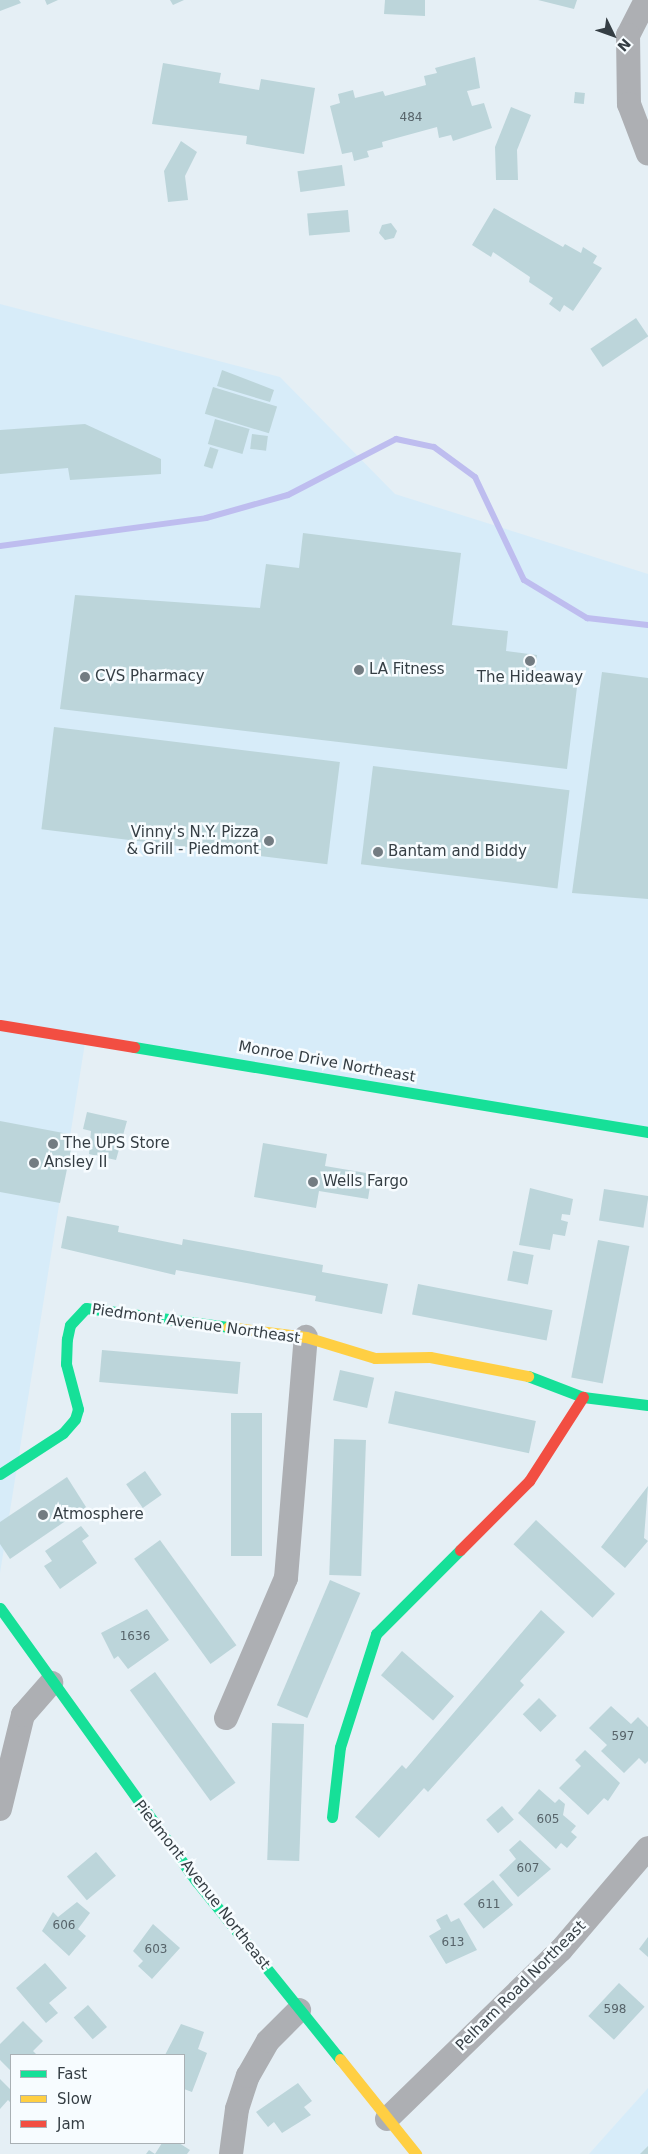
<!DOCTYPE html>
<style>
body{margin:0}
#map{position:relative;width:648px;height:2154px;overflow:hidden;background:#e5eff5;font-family:"DejaVu Sans",sans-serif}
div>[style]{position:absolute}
.built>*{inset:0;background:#d7ecf9}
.stream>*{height:6px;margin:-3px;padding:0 3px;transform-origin:3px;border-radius:3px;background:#bebdef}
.building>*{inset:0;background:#bcd5da;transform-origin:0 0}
.street>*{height:24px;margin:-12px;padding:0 12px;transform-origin:12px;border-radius:12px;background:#adafb3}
.fast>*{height:11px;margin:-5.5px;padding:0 5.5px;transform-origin:5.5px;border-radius:5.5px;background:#16e098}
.slow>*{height:11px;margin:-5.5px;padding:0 5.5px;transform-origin:5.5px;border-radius:5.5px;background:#ffcf43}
.jam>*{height:11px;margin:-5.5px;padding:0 5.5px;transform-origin:5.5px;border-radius:5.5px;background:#f24e42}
.dots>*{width:14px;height:14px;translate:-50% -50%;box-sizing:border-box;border:2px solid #f7fcff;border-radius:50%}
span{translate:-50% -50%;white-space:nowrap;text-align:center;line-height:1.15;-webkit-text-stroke:5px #f7fcff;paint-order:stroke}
.number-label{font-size:12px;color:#57646a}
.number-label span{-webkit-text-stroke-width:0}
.poi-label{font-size:15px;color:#353e44}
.left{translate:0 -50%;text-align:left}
.right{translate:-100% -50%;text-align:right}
.street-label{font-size:15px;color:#353e44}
.legend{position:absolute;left:10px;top:2054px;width:175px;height:90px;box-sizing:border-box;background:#f7fcff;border:1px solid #a9b0b4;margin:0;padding:6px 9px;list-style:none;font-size:15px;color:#353e44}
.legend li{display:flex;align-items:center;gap:10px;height:25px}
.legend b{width:25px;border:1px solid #a9b0b4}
.north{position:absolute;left:588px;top:10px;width:50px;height:50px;-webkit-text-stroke:4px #f7fcff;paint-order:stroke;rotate:132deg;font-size:14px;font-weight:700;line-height:20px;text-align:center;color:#353e44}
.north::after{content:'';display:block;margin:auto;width:18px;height:22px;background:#353e44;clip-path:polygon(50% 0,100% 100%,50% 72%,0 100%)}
</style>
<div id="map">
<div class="built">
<div style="clip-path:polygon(0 304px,280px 377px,395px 494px,648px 574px,648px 1132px,85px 1043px,0 1573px)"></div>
<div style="clip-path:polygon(648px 2088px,648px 2154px,589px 2154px)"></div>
</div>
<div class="stream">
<div style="left:0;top:546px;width:208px;rotate:-7.7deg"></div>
<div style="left:206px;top:518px;width:85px;rotate:-15.7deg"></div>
<div style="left:288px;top:495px;width:122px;rotate:-27.4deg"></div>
<div style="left:396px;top:439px;width:39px;rotate:12deg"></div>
<div style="left:434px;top:447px;width:51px;rotate:36.2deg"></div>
<div style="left:475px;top:477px;width:114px;rotate:64.6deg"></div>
<div style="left:524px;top:580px;width:74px;rotate:31.1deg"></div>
<div style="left:587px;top:618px;width:61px;rotate:6.5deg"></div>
</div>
<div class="building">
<div style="clip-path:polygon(0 0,19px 0,21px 3px,0 11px)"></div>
<div style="clip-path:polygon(45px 0,58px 0,47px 5px)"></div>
<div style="clip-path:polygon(170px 0,184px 0,173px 5px)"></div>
<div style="clip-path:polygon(385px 0,425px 0,425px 16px,384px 14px)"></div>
<div style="clip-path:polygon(538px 0,577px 0,574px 9px)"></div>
<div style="clip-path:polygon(475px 57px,480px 88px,467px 91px,472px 106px,484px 103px,492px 128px,453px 141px,451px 135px,439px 138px,437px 127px,382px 142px,383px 147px,367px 151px,369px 157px,354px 161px,352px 152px,342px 154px,330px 106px,340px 103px,338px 94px,353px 90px,355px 98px,383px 91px,385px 96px,426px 85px,424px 76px,437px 73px,435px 68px)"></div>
<div style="clip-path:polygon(163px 63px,221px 73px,219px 83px,259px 90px,261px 79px,315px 88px,304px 154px,246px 144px,247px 136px,152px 124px)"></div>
<div style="left:575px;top:92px;width:10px;height:11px;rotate:6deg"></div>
<div style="clip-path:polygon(511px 107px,531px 115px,517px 150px,518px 180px,496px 180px,495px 147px)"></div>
<div style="clip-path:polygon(181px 141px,197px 152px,185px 176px,188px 200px,168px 202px,164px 171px)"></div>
<div style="left:342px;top:165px;width:21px;height:45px;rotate:82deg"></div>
<div style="clip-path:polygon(494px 208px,563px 247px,565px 244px,581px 253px,583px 247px,597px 256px,593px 263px,602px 268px,573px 311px,564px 305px,560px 312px,549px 304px,553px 298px,529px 282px,530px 277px,493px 252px,491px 257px,472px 245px)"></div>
<div style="left:348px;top:210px;width:22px;height:41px;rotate:85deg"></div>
<div style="clip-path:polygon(391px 223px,397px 231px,394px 238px,385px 240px,379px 233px,382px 225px)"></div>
<div style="left:636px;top:318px;width:22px;height:55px;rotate:56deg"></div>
<div style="clip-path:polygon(222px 370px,274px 390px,270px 402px,217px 386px)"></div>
<div style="left:213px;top:387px;width:67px;height:28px;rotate:17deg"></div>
<div style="left:215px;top:419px;width:36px;height:26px;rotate:16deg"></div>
<div style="clip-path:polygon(85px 424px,161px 459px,161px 474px,70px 480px,68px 468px,0 474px,0 430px)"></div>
<div style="left:252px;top:434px;width:16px;height:15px;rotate:7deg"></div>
<div style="left:210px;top:447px;width:9px;height:20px;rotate:18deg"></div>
<div style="clip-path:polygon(303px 533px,461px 553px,452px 625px,508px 631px,506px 651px,537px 655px,535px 674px,578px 679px,567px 769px,60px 709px,75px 595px,260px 608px,266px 564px,299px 568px)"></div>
<div style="clip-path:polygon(602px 672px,648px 678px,648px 899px,572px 893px)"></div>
<div style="left:54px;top:727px;width:288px;height:103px;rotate:7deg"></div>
<div style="left:373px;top:766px;width:198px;height:99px;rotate:7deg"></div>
<div style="clip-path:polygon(87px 1112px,127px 1121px,116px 1160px,89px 1154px,91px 1131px,83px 1129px)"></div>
<div style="clip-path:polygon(0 1121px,74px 1135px,60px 1203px,0 1192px)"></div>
<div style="clip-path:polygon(263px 1143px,327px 1154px,325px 1166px,372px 1174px,368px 1199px,319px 1191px,316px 1208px,254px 1197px)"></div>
<div style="clip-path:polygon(530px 1188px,573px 1199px,570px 1215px,562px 1214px,561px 1220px,568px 1222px,565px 1236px,553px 1234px,550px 1250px,519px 1245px)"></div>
<div style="left:604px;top:1189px;width:45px;height:32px;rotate:9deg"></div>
<div style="clip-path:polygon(67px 1216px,119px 1226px,118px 1232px,182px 1245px,183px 1239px,323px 1265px,322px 1272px,388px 1284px,382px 1314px,315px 1301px,316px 1296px,176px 1270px,175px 1275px,61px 1248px)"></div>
<div style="left:598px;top:1240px;width:32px;height:140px;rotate:11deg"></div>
<div style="left:513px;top:1251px;width:21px;height:30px;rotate:11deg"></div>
<div style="left:418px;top:1284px;width:137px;height:31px;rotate:11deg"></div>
<div style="left:102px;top:1350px;width:139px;height:32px;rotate:5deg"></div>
<div style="left:340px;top:1370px;width:35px;height:31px;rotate:13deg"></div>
<div style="left:395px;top:1391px;width:144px;height:33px;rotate:12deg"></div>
<div style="left:231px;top:1413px;width:31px;height:143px"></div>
<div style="left:334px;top:1439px;width:32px;height:136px;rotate:2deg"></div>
<div style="left:145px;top:1471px;width:29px;height:23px;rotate:55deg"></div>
<div style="clip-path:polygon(67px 1477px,86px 1507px,10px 1559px,0 1544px,0 1522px)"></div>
<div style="clip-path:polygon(648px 1486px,644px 1538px,648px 1541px,625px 1568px,601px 1547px)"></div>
<div style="left:536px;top:1520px;width:108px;height:33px;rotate:43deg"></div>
<div style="clip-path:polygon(81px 1526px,89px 1536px,82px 1541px,97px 1563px,60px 1589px,44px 1566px,52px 1561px,45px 1551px)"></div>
<div style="left:160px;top:1540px;width:130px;height:32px;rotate:54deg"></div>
<div style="left:330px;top:1580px;width:33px;height:136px;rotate:23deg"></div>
<div style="clip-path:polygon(147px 1609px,169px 1640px,128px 1669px,118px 1656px,114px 1659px,101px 1633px)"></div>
<div style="clip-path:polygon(541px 1610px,565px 1632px,520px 1681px,524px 1685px,428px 1792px,424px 1788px,379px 1838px,355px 1817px,402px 1765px,406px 1769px)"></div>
<div style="left:402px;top:1651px;width:69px;height:32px;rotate:41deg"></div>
<div style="left:155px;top:1672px;width:137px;height:31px;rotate:54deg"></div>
<div style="left:539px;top:1698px;width:25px;height:23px;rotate:45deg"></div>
<div style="clip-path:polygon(611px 1706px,631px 1724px,638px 1717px,648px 1727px,648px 1761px,645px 1764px,639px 1758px,624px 1773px,601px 1751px,607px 1745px,589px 1728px)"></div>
<div style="left:272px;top:1723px;width:32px;height:137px;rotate:2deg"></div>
<div style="clip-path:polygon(585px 1750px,620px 1783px,608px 1801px,604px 1798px,588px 1815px,559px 1788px,581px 1766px,575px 1760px)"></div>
<div style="clip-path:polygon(539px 1789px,555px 1803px,559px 1799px,565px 1804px,563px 1815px,576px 1826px,571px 1832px,577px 1837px,567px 1848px,561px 1843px,556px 1849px,518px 1813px)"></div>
<div style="left:502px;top:1806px;width:18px;height:21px;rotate:49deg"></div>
<div style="clip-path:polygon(520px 1840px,551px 1869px,518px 1897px,499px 1875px,516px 1859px,509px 1850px)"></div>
<div style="left:96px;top:1852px;width:31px;height:38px;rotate:50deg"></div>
<div style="left:493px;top:1880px;width:32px;height:38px;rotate:51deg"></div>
<div style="clip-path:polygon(77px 1902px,90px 1913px,78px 1929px,86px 1936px,69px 1956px,42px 1931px,53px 1912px,58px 1917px)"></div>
<div style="clip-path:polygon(447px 1914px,451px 1922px,459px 1918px,477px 1950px,446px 1964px,429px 1936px,441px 1929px,436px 1920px)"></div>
<div style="clip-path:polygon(153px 1924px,180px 1948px,152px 1979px,138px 1966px,143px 1961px,133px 1951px)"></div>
<div style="clip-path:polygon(648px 1937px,648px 1957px,639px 1949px)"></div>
<div style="clip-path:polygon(45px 1963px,67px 1988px,49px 2003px,58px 2013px,46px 2023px,16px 1988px)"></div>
<div style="left:619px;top:1983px;width:35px;height:45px;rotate:43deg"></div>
<div style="left:88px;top:2005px;width:29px;height:19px;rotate:49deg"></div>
<div style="clip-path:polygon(23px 2021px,43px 2041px,33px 2051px,37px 2055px,11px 2055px,11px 2071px,0 2060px,0 2044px)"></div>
<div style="clip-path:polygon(181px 2024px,204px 2032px,198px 2049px,207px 2053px,192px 2092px,184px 2089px,184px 2055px,165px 2055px)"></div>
<div style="clip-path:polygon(0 2079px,11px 2090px,11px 2103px,8px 2100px,0 2109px)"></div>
<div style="clip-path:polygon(298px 2083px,312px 2101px,304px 2107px,311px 2115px,282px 2133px,274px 2122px,268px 2127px,256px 2112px)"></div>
<div style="clip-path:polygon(162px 2143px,179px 2143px,190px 2150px,187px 2154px,146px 2154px,149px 2150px,155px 2154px)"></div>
<div style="clip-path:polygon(648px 2146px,648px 2154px,640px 2154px)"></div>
</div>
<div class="street">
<div style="left:646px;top:0;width:39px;rotate:117deg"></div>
<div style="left:628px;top:35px;width:69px;rotate:89.2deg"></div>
<div style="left:629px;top:104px;width:53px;rotate:69.2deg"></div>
<div style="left:226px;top:1718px;width:152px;rotate:-66.8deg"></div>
<div style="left:286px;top:1578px;width:242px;rotate:-85.3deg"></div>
<div style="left:0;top:1809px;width:97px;rotate:-76.3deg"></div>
<div style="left:23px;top:1715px;width:43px;rotate:-48.8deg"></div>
<div style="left:387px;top:2119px;width:243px;rotate:-44.2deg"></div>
<div style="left:561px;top:1950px;width:134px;rotate:-49.5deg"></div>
<div style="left:231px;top:2154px;width:45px;rotate:-82.4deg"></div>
<div style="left:237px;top:2109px;width:35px;rotate:-72deg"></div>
<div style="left:248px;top:2076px;width:40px;rotate:-60.3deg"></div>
<div style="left:268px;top:2041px;width:44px;rotate:-45deg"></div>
</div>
<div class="fast">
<div style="left:134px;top:1047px;width:521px;rotate:9.39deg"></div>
<div style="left:528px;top:1376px;width:59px;rotate:20.9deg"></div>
<div style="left:583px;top:1397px;width:65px;rotate:7deg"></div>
<div style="left:0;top:1474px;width:75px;rotate:-33.1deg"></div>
<div style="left:63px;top:1433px;width:18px;rotate:-49deg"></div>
<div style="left:75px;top:1419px;width:10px;rotate:-73deg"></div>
<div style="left:78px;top:1409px;width:47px;rotate:-104.9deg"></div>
<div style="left:66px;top:1364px;width:25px;rotate:-88deg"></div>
<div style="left:67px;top:1339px;width:14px;rotate:-78deg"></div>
<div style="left:70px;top:1325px;width:23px;rotate:-47deg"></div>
<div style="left:86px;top:1308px;width:143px;rotate:7.6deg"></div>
<div style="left:0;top:1608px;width:337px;rotate:54.3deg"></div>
<div style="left:197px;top:1882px;width:228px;rotate:51.1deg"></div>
<div style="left:332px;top:1817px;width:70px;rotate:-83.5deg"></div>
<div style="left:340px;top:1747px;width:119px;rotate:-72.3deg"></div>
<div style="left:376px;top:1634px;width:119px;rotate:-45deg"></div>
</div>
<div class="slow">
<div style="left:228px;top:1327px;width:79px;rotate:7.3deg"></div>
<div style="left:306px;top:1337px;width:72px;rotate:16.9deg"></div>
<div style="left:375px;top:1358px;width:55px;rotate:-1deg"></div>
<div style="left:430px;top:1357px;width:100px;rotate:11deg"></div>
<div style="left:340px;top:2059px;width:122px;rotate:51.3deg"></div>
</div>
<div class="jam">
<div style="left:0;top:1025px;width:136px;rotate:9.3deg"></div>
<div style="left:460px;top:1550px;width:98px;rotate:-45deg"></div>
<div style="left:529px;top:1481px;width:100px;rotate:-57.3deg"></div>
</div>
<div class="dots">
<div style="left:530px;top:661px;background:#737c82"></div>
<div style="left:359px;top:670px;background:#737c82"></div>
<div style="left:85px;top:677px;background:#737c82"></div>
<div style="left:269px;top:841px;background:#737c82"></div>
<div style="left:378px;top:852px;background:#737c82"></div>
<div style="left:53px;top:1144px;background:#737c82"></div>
<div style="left:34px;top:1163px;background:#737c82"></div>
<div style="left:313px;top:1182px;background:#737c82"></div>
<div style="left:43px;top:1515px;background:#737c82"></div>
</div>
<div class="number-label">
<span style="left:411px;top:118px">484</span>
<span style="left:135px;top:1637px">1636</span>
<span style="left:623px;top:1737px">597</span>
<span style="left:548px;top:1820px">605</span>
<span style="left:528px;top:1869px">607</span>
<span style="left:489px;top:1905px">611</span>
<span style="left:64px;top:1926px">606</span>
<span style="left:453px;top:1943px">613</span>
<span style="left:156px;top:1950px">603</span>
<span style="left:615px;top:2010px">598</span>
</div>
<div class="poi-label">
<span class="left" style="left:369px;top:670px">LA Fitness</span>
<span class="left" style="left:95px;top:677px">CVS Pharmacy</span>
<span style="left:530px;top:678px">The Hideaway</span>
<span class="right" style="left:259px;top:841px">Vinny's N.Y. Pizza<br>&amp; Grill - Piedmont</span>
<span class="left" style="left:388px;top:852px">Bantam and Biddy</span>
<span class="left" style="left:63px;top:1144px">The UPS Store</span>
<span class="left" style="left:44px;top:1163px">Ansley II</span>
<span class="left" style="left:323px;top:1182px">Wells Fargo</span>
<span class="left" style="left:53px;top:1515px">Atmosphere</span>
</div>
<div class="street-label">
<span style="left:327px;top:1062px;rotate:10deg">Monroe Drive Northeast</span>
<span style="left:196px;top:1324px;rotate:8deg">Piedmont Avenue Northeast</span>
<span style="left:202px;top:1885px;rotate:52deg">Piedmont Avenue Northeast</span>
<span style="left:521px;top:1986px;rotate:-45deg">Pelham Road Northeast</span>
</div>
<ul class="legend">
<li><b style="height:6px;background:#16e098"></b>Fast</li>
<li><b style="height:6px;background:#ffcf43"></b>Slow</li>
<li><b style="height:6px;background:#f24e42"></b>Jam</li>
</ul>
<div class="north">N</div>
</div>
